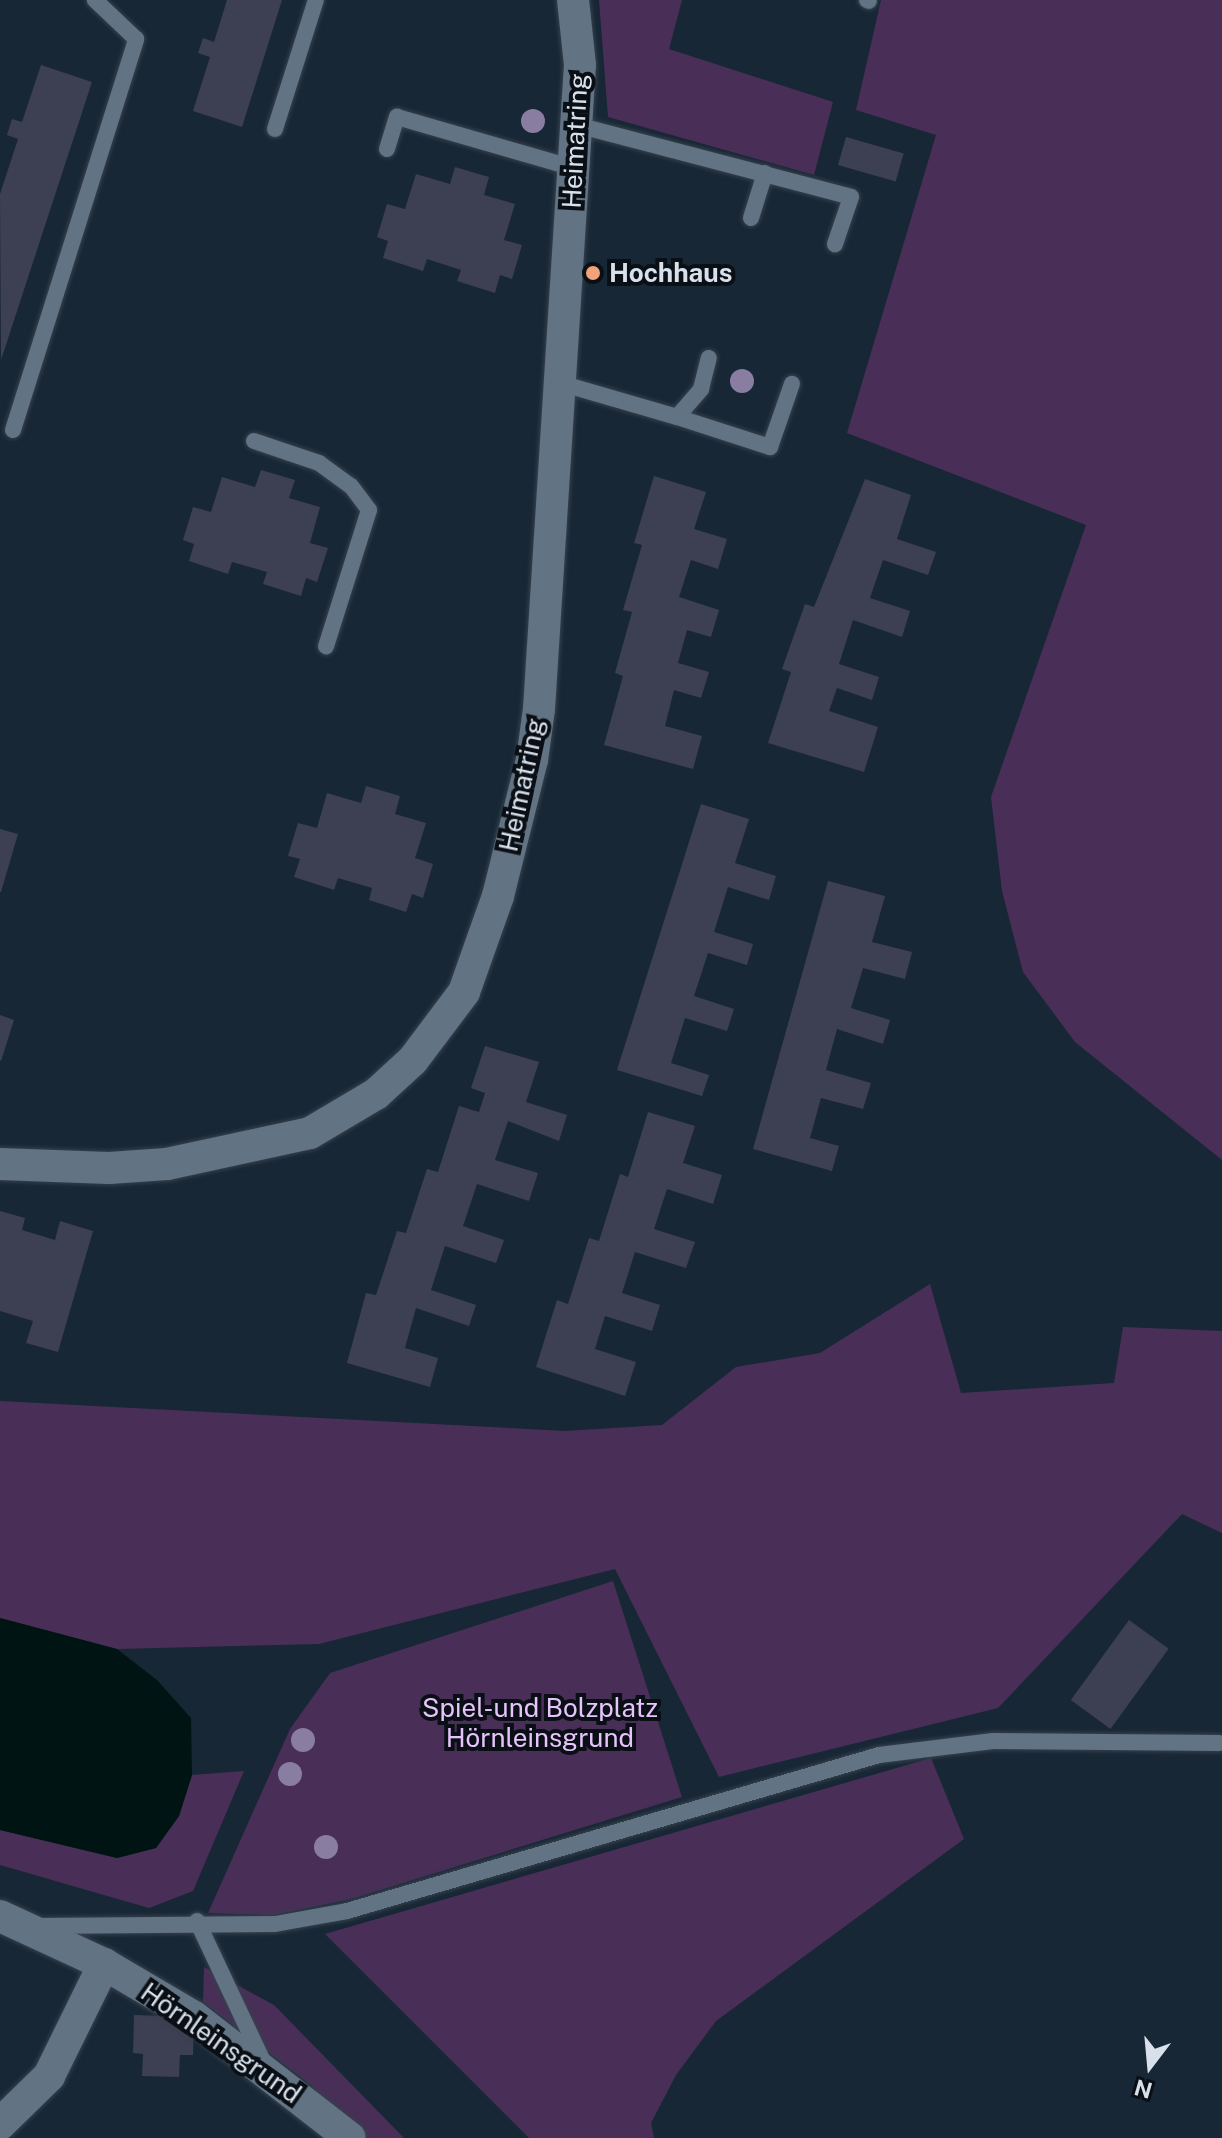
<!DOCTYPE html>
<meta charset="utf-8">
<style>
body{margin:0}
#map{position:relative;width:1222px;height:2138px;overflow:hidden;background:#182735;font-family:"Public Sans",sans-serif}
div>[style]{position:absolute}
.green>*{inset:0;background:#492f57}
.water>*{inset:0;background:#001513}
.building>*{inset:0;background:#3d3f52;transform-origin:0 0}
.roads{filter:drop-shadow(0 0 2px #36414e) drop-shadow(0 0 2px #36414e)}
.lane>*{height:16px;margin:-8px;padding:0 8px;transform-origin:8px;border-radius:8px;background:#627384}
.street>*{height:32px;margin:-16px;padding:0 16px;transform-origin:16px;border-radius:16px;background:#627384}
.trees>*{width:24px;height:24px;margin:-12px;border-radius:50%;background:#897da2}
.dots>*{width:22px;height:22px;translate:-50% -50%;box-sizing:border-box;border:4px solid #090f15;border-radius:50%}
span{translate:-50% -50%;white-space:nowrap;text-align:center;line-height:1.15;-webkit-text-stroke:8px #090f15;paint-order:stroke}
.street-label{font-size:26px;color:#d8e1eb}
.poi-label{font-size:26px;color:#d8e1eb;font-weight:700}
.left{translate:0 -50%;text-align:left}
.park-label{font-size:26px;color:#e6c3fb}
.north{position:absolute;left:1110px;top:2026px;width:80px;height:80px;-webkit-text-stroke:6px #090f15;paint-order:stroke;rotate:196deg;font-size:22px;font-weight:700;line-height:32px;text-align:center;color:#d8e1eb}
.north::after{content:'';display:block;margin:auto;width:28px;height:36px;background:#d8e1eb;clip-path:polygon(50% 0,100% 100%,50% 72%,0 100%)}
</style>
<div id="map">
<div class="green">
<div style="clip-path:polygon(599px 0,682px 0,669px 49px,833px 102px,814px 175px,608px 117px)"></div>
<div style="clip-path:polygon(881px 0,1222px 0,1222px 1160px,1075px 1042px,1023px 972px,1002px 891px,991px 797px,1086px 525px,847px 433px,936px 135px,856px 110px)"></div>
<div style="clip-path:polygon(930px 1284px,961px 1393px,1114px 1383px,1123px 1327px,1222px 1331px,1222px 1533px,1182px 1514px,998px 1708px,719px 1777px,615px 1569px,319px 1644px,117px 1649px,0 1618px,0 1401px,565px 1431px,662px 1425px,736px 1367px,820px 1353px)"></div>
<div style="clip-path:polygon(613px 1581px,682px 1797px,351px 1899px,273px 1915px,208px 1913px,290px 1729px,330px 1673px)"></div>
<div style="clip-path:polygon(931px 1758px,964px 1839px,716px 2021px,676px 2075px,651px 2123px,654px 2138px,529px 2138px,325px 1934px)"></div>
<div style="clip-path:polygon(244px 1771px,193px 1891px,149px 1908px,0 1865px,0 1830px,117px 1858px,156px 1848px,179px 1816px,192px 1775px)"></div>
<div style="clip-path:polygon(204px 1967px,274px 2005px,404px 2138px,358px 2138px,311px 2085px,203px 2002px)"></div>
</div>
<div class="water">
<div style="clip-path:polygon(0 1618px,117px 1649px,157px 1680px,191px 1718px,192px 1775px,179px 1816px,156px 1848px,117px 1858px,0 1830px)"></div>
</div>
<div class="building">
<div style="clip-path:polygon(227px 0,282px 0,242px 127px,193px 111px,210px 57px,198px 53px,203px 38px,214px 42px)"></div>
<div style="clip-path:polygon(41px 65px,92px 82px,1px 360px,0 194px,18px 139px,7px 135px,12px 119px,22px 122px)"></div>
<div style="left:846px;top:137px;width:60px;height:29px;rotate:16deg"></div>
<div style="clip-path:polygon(455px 167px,489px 177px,484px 195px,515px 204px,504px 240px,522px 245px,512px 279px,500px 275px,495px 293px,457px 281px,461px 270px,427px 259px,423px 271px,383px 258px,388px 241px,377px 237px,387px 204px,405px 209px,416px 174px,450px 184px)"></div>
<div style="clip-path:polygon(261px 470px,295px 480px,289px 498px,320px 507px,310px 543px,328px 548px,317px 582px,306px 578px,301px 596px,263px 584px,267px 572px,232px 562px,228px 574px,189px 561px,194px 544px,183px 540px,193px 507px,211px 512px,222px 477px,255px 487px)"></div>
<div style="clip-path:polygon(654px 476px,706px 492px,694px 529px,727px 539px,718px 569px,691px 560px,679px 597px,719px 610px,711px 637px,687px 630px,678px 663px,709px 672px,701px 698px,674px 690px,665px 726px,702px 736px,693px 769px,604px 745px,623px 676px,615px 673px,632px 612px,623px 610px,642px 545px,634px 543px)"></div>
<div style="clip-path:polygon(865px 479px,911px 495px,897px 539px,936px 552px,928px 575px,883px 560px,870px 598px,910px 611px,902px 637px,853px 620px,839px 664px,879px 677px,872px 700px,837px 688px,829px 711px,878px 727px,864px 772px,768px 743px,791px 672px,782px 669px,805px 604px,814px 607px)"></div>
<div style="clip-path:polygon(366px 786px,400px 796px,395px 814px,426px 823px,415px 858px,433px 864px,423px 898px,412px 894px,406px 912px,369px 900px,372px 888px,338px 878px,334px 890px,294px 877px,300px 859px,288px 856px,298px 823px,317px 828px,327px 793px,361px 803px)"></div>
<div style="clip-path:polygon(701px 804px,749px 819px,735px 863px,776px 876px,769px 900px,728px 887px,714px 932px,753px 944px,747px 965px,708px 953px,694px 996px,734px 1009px,727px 1031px,685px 1018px,671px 1063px,709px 1075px,702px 1096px,617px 1070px)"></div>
<div style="clip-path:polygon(0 829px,18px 834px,1px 892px,0 892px)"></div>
<div style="clip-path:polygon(828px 881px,885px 896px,872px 942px,912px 952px,905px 979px,863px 968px,851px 1008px,890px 1020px,883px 1044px,837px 1029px,826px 1070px,871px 1083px,863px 1109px,821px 1098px,810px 1138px,839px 1146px,832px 1171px,753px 1149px)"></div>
<div style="clip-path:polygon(0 1015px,14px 1020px,1px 1061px,0 1060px)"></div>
<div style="clip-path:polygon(485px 1046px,539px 1062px,526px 1102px,567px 1115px,559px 1141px,508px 1121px,495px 1160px,538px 1173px,529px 1201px,477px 1184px,463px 1226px,504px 1240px,496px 1263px,445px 1246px,431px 1290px,476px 1305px,469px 1326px,416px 1308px,405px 1348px,438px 1358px,430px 1387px,347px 1363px,366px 1293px,376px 1295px,397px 1231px,406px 1233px,427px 1169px,438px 1172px,459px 1106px,479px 1112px,485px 1093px,471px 1088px)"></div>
<div style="clip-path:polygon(648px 1112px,695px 1126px,683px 1163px,722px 1175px,713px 1204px,667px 1189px,654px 1229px,695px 1242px,686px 1268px,635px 1252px,622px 1293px,660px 1305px,652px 1331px,605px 1316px,595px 1349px,636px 1362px,625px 1396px,536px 1367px,557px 1300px,568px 1304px,589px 1238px,599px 1241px,620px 1174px,628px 1177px)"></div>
<div style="clip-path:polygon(0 1211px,25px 1218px,22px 1230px,55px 1240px,60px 1221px,93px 1231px,58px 1352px,26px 1343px,33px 1321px,0 1311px)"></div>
<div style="left:1129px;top:1620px;width:49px;height:99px;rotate:36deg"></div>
<div style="clip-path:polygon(134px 2015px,194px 2017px,193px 2055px,180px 2055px,179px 2077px,142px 2076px,143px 2054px,133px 2053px)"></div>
</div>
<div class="roads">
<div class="lane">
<div style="left:867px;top:0;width:2px;rotate:27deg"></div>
<div style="left:577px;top:125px;width:283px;rotate:14.7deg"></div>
<div style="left:851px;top:197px;width:50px;rotate:108.8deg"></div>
<div style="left:275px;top:129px;width:135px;rotate:-72.4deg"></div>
<div style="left:387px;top:149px;width:34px;rotate:-73deg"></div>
<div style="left:397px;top:117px;width:184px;rotate:16.1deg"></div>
<div style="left:751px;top:218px;width:47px;rotate:-72.7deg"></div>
<div style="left:560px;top:383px;width:122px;rotate:16.2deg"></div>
<div style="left:677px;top:417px;width:37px;rotate:-49deg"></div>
<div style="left:701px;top:389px;width:32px;rotate:-76deg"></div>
<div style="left:677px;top:417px;width:98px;rotate:17.9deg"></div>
<div style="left:770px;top:447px;width:67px;rotate:-70.8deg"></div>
<div style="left:13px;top:430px;width:410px;rotate:-72.5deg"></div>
<div style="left:136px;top:39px;width:57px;rotate:-136.4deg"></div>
<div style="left:254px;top:441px;width:69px;rotate:18.7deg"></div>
<div style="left:319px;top:463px;width:39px;rotate:36deg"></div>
<div style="left:351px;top:486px;width:30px;rotate:53deg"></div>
<div style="left:369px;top:510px;width:143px;rotate:107.5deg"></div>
<div style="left:197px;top:1921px;width:155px;rotate:64.8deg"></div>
<div style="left:37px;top:1926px;width:238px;rotate:-0.5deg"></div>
<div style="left:275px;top:1924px;width:73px;rotate:-10.2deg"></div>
<div style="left:347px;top:1911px;width:554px;rotate:-16.34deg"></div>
<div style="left:879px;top:1755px;width:115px;rotate:-7deg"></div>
<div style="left:993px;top:1741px;width:226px;rotate:0.5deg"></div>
</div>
<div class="street">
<div style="left:0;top:1164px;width:109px;rotate:2.1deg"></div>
<div style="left:109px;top:1168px;width:58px;rotate:-3.9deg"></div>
<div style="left:167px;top:1164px;width:146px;rotate:-12.2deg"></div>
<div style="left:310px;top:1133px;width:77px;rotate:-30.6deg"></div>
<div style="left:376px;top:1094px;width:50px;rotate:-42.6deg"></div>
<div style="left:413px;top:1060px;width:85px;rotate:-53.1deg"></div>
<div style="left:464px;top:992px;width:102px;rotate:-70.5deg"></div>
<div style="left:498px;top:896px;width:140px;rotate:-76deg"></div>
<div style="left:532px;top:760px;width:51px;rotate:-82.2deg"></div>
<div style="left:539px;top:709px;width:645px;rotate:-86.36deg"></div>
<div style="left:580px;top:65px;width:65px;rotate:-96.1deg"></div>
<div style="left:0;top:1916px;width:115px;rotate:24.8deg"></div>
<div style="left:104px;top:1964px;width:104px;rotate:30.5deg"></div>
<div style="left:194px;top:2017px;width:197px;rotate:37.8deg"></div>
<div style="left:0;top:2124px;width:69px;rotate:-44.4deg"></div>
<div style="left:49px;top:2076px;width:125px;rotate:-63.8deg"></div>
</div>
</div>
<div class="trees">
<div style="left:533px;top:121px"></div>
<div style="left:742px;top:381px"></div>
<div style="left:303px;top:1740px"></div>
<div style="left:290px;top:1774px"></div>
<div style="left:326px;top:1847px"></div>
</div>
<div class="dots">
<div style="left:593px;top:273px;background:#f0a27a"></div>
</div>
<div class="street-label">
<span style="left:575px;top:141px;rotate:-87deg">Heimatring</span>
<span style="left:522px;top:785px;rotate:-78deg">Heimatring</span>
<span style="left:221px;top:2043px;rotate:35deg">Hörnleinsgrund</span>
</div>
<div class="poi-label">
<span class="left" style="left:609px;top:273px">Hochhaus</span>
</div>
<div class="park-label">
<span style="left:540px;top:1723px">Spiel-und Bolzplatz<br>Hörnleinsgrund</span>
</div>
<div class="north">N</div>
</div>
